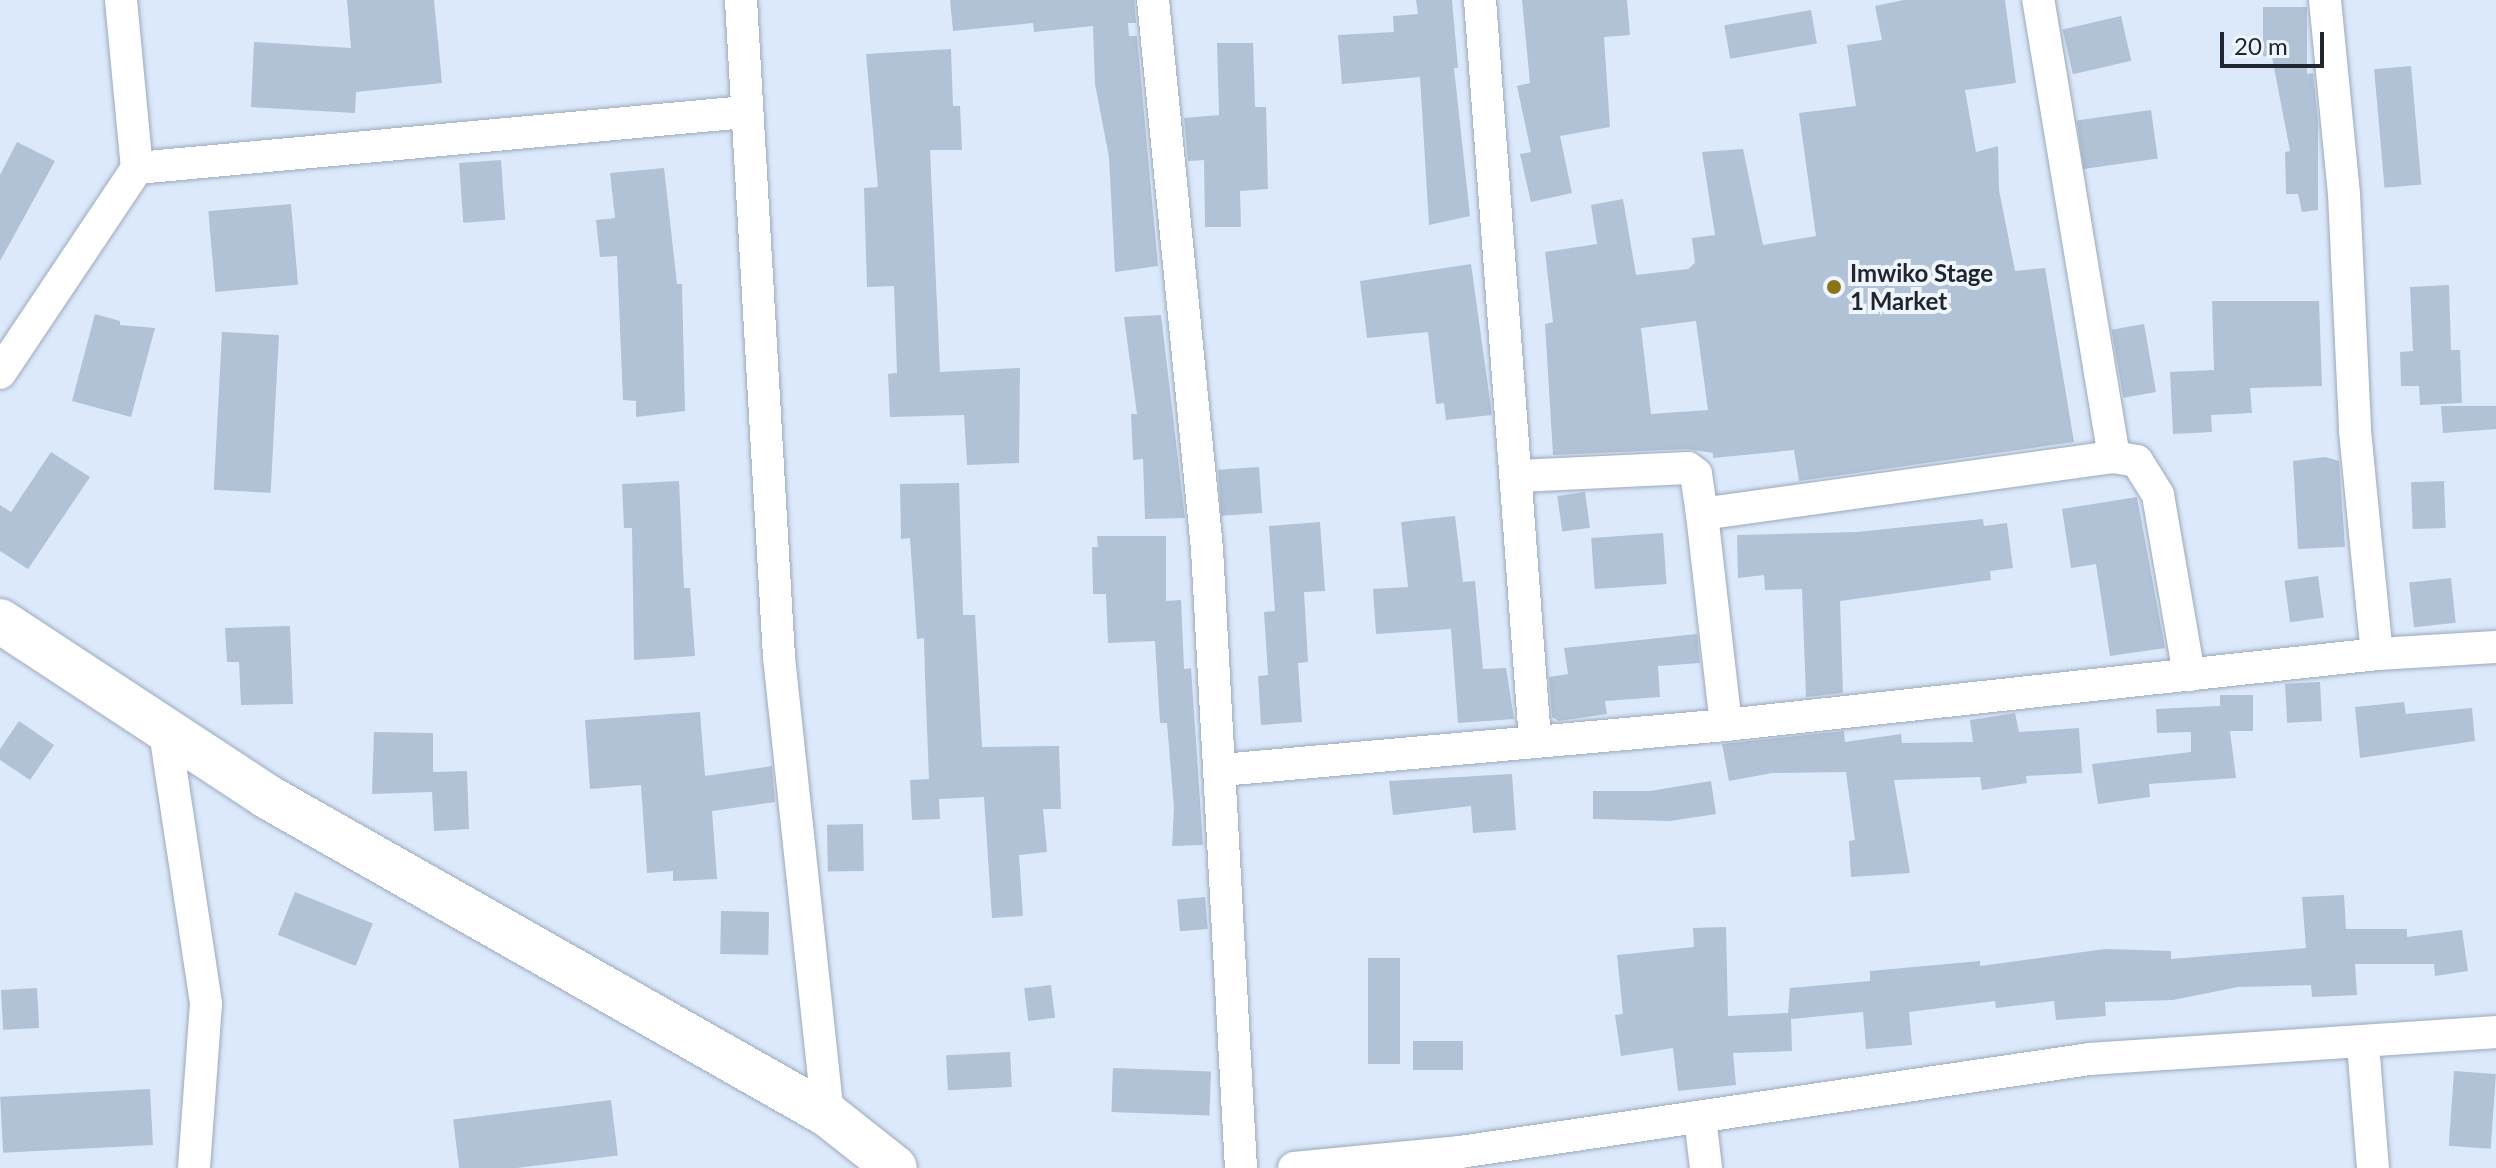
<!DOCTYPE html>
<style>
body{margin:0}
#map{position:relative;width:2496px;height:1168px;overflow:hidden;background:#dce9fb;font-family:Lato,sans-serif}
div>[style]{position:absolute}
.building>*{inset:0;background:#b1c1d6;transform-origin:0 0}
.roads{filter:drop-shadow(0 0 2px #9aa9be) drop-shadow(0 0 2px #9aa9be)}
.minor>*{height:32px;margin:-16px;padding:0 16px;transform-origin:16px;border-radius:16px;background:#fff}
.secondary>*{height:44px;margin:-22px;padding:0 22px;transform-origin:22px;border-radius:22px;background:#fff}
.dots>*{width:22px;height:22px;translate:-50% -50%;box-sizing:border-box;border:4px solid #eff5fe;border-radius:50%}
span{translate:-50% -50%;white-space:nowrap;text-align:center;line-height:1.15;-webkit-text-stroke:8px #eff5fe;paint-order:stroke}
.poi-label{font-size:24px;color:#20262e;font-weight:700}
.left{translate:0 -50%;text-align:left}
.scale{position:absolute;left:2220px;top:32px;width:104px;height:36px;box-sizing:border-box;border:4px solid #20262e;border-top:0;padding-left:10px;font-size:24px;line-height:28px;white-space:nowrap;color:#20262e;-webkit-text-stroke:6px #eff5fe;paint-order:stroke}
</style>
<div id="map">
<div class="building">
<div style="clip-path:polygon(347px 0,434px 0,442px 83px,356px 92px,355px 113px,251px 107px,254px 42px,351px 48px)"></div>
<div style="clip-path:polygon(950px 0,1134px 0,1136px 23px,1128px 23px,1129px 36px,1137px 36px,1158px 266px,1115px 272px,1109px 157px,1095px 84px,1093px 26px,1034px 32px,1033px 23px,953px 31px)"></div>
<div style="clip-path:polygon(1416px 0,1452px 0,1458px 68px,1454px 68px,1470px 216px,1429px 225px,1420px 77px,1342px 84px,1338px 35px,1394px 32px,1393px 16px,1418px 14px)"></div>
<div style="clip-path:polygon(1522px 0,1627px 0,1630px 35px,1604px 37px,1610px 127px,1560px 136px,1572px 193px,1531px 202px,1520px 154px,1531px 152px,1517px 86px,1530px 83px)"></div>
<div style="clip-path:polygon(evenodd,1904px 0,2005px 0,2016px 83px,1965px 90px,1976px 152px,1998px 146px,1999px 190px,2015px 271px,2045px 268px,2074px 442px,1799px 481px,1794px 450px,1713px 458px,1713px 453px,1687px 449px,1553px 455px,1545px 324px,1553px 322px,1545px 252px,1597px 244px,1591px 205px,1623px 199px,1636px 275px,1688px 269px,1695px 263px,1692px 238px,1715px 235px,1702px 152px,1743px 149px,1763px 245px,1816px 236px,1799px 113px,1856px 106px,1847px 45px,1882px 40px,1875px 6px,1904px 0,1696px 321px,1708px 410px,1651px 414px,1641px 328px,1696px 321px)"></div>
<div style="clip-path:polygon(2263px 7px,2307px 7px,2307px 74px,2313px 73px,2318px 121px,2318px 210px,2302px 212px,2298px 194px,2286px 194px,2285px 152px,2290px 151px,2272px 57px,2263px 56px)"></div>
<div style="left:1811px;top:10px;width:34px;height:88px;rotate:80deg"></div>
<div style="left:2121px;top:16px;width:46px;height:60px;rotate:77deg"></div>
<div style="clip-path:polygon(1217px 43px,1253px 43px,1255px 107px,1266px 107px,1268px 189px,1240px 191px,1241px 227px,1205px 227px,1204px 160px,1188px 161px,1184px 118px,1219px 115px)"></div>
<div style="clip-path:polygon(951px 49px,953px 106px,960px 106px,962px 150px,930px 150px,940px 372px,1020px 368px,1019px 463px,967px 465px,964px 415px,890px 417px,888px 374px,897px 373px,894px 286px,867px 287px,864px 188px,878px 187px,866px 54px)"></div>
<div style="left:2411px;top:66px;width:119px;height:37px;rotate:85deg"></div>
<div style="left:2151px;top:110px;width:49px;height:75px;rotate:82deg"></div>
<div style="clip-path:polygon(17px 142px,55px 161px,0 261px,0 175px)"></div>
<div style="left:501px;top:160px;width:60px;height:42px;rotate:86deg"></div>
<div style="clip-path:polygon(664px 168px,677px 284px,682px 284px,685px 411px,636px 417px,636px 401px,623px 400px,617px 256px,600px 257px,596px 220px,615px 218px,610px 173px)"></div>
<div style="left:291px;top:204px;width:81px;height:83px;rotate:85deg"></div>
<div style="clip-path:polygon(1471px 264px,1492px 415px,1446px 420px,1444px 403px,1436px 404px,1428px 332px,1367px 338px,1360px 281px)"></div>
<div style="clip-path:polygon(2449px 285px,2451px 350px,2460px 350px,2462px 403px,2420px 405px,2419px 386px,2401px 386px,2400px 352px,2413px 351px,2410px 287px)"></div>
<div style="clip-path:polygon(2212px 301px,2319px 301px,2322px 386px,2250px 388px,2252px 413px,2211px 415px,2212px 432px,2173px 434px,2170px 372px,2214px 370px)"></div>
<div style="clip-path:polygon(95px 314px,120px 321px,120px 325px,155px 328px,131px 417px,72px 401px)"></div>
<div style="clip-path:polygon(1161px 315px,1185px 518px,1145px 519px,1143px 459px,1133px 460px,1131px 414px,1137px 414px,1124px 317px)"></div>
<div style="left:2144px;top:324px;width:69px;height:33px;rotate:80deg"></div>
<div style="left:222px;top:332px;width:57px;height:158px;rotate:3deg"></div>
<div style="clip-path:polygon(2441px 406px,2496px 406px,2496px 429px,2443px 433px)"></div>
<div style="clip-path:polygon(51px 452px,90px 477px,28px 569px,0 551px,0 505px,11px 512px)"></div>
<div style="clip-path:polygon(2325px 457px,2339px 461px,2345px 547px,2298px 549px,2293px 461px)"></div>
<div style="left:1259px;top:467px;width:46px;height:41px;rotate:86deg"></div>
<div style="clip-path:polygon(679px 481px,684px 588px,690px 588px,695px 656px,634px 660px,632px 528px,624px 528px,622px 484px)"></div>
<div style="left:2444px;top:481px;width:47px;height:33px;rotate:88deg"></div>
<div style="clip-path:polygon(959px 483px,963px 615px,975px 615px,982px 747px,1059px 746px,1061px 809px,1043px 809px,1047px 852px,1019px 855px,1023px 916px,992px 918px,984px 797px,939px 799px,940px 819px,912px 820px,910px 780px,929px 779px,925px 676px,924px 638px,917px 639px,910px 538px,901px 539px,900px 484px)"></div>
<div style="left:1585px;top:492px;width:36px;height:28px;rotate:82deg"></div>
<div style="clip-path:polygon(2137px 497px,2165px 648px,2110px 656px,2096px 564px,2071px 568px,2062px 509px)"></div>
<div style="clip-path:polygon(1455px 516px,1463px 582px,1475px 581px,1483px 669px,1506px 668px,1514px 719px,1458px 723px,1451px 629px,1376px 634px,1373px 589px,1408px 587px,1401px 522px)"></div>
<div style="clip-path:polygon(1983px 519px,1984px 526px,2007px 523px,2013px 568px,1990px 571px,1991px 580px,1840px 601px,1843px 693px,1806px 697px,1802px 589px,1765px 590px,1764px 575px,1738px 578px,1737px 535px,1857px 532px)"></div>
<div style="clip-path:polygon(1320px 522px,1325px 591px,1304px 592px,1308px 662px,1298px 663px,1302px 722px,1261px 725px,1258px 676px,1268px 675px,1264px 612px,1275px 611px,1269px 526px)"></div>
<div style="left:1663px;top:533px;width:51px;height:72px;rotate:86deg"></div>
<div style="clip-path:polygon(1097px 536px,1166px 536px,1166px 601px,1181px 600px,1184px 669px,1191px 668px,1203px 845px,1172px 846px,1174px 808px,1167px 723px,1160px 723px,1155px 641px,1108px 643px,1106px 594px,1093px 594px,1092px 547px,1098px 547px)"></div>
<div style="left:2318px;top:576px;width:42px;height:34px;rotate:82deg"></div>
<div style="left:2451px;top:578px;width:45px;height:42px;rotate:84deg"></div>
<div style="clip-path:polygon(290px 626px,293px 704px,241px 705px,239px 662px,227px 662px,225px 628px)"></div>
<div style="clip-path:polygon(1697px 634px,1700px 663px,1658px 666px,1660px 697px,1605px 701px,1607px 714px,1559px 721px,1552px 717px,1549px 677px,1568px 674px,1564px 648px)"></div>
<div style="left:2320px;top:682px;width:39px;height:35px;rotate:87deg"></div>
<div style="clip-path:polygon(2220px 695px,2253px 695px,2253px 731px,2230px 731px,2236px 778px,2149px 784px,2150px 797px,2098px 804px,2092px 764px,2191px 752px,2191px 732px,2157px 733px,2156px 709px,2220px 706px)"></div>
<div style="clip-path:polygon(2404px 702px,2406px 714px,2472px 708px,2475px 741px,2360px 758px,2355px 707px)"></div>
<div style="clip-path:polygon(700px 712px,705px 776px,772px 766px,775px 802px,712px 811px,717px 879px,673px 881px,673px 871px,647px 873px,641px 785px,590px 789px,585px 720px)"></div>
<div style="clip-path:polygon(2015px 713px,2019px 732px,2079px 728px,2082px 773px,2026px 776px,2027px 783px,1982px 790px,1980px 777px,1894px 780px,1910px 873px,1851px 877px,1849px 841px,1855px 840px,1846px 772px,1772px 773px,1729px 781px,1722px 744px,1844px 731px,1845px 742px,1901px 734px,1902px 743px,1973px 742px,1970px 720px)"></div>
<div style="clip-path:polygon(19px 721px,54px 745px,30px 780px,0 760px,0 749px)"></div>
<div style="clip-path:polygon(374px 732px,433px 733px,433px 772px,467px 771px,469px 829px,434px 831px,432px 792px,372px 794px)"></div>
<div style="clip-path:polygon(1512px 774px,1516px 830px,1473px 833px,1471px 806px,1393px 815px,1389px 781px)"></div>
<div style="clip-path:polygon(1711px 781px,1716px 814px,1670px 821px,1593px 819px,1593px 791px,1650px 791px)"></div>
<div style="left:863px;top:824px;width:47px;height:36px;rotate:89deg"></div>
<div style="left:295px;top:892px;width:84px;height:46px;rotate:22deg"></div>
<div style="clip-path:polygon(2344px 895px,2346px 929px,2407px 929px,2407px 937px,2462px 930px,2468px 971px,2435px 976px,2434px 964px,2355px 964px,2357px 995px,2312px 997px,2311px 985px,2238px 987px,2173px 1000px,2105px 1002px,2106px 1016px,2056px 1020px,2054px 1001px,1996px 1008px,1995px 1001px,1909px 1012px,1912px 1045px,1866px 1049px,1863px 1012px,1791px 1019px,1792px 1051px,1733px 1053px,1736px 1085px,1678px 1091px,1673px 1048px,1621px 1056px,1615px 1015px,1623px 1014px,1617px 955px,1694px 947px,1693px 928px,1726px 927px,1728px 1016px,1788px 1013px,1790px 988px,1870px 981px,1870px 971px,1980px 961px,1980px 966px,2105px 949px,2171px 951px,2171px 959px,2306px 948px,2302px 897px)"></div>
<div style="left:1205px;top:897px;width:32px;height:28px;rotate:85deg"></div>
<div style="left:721px;top:911px;width:48px;height:43px;rotate:1deg"></div>
<div style="left:1400px;top:958px;width:106px;height:32px;rotate:90deg"></div>
<div style="left:1051px;top:985px;width:33px;height:27px;rotate:83deg"></div>
<div style="left:37px;top:988px;width:40px;height:36px;rotate:87deg"></div>
<div style="left:1463px;top:1041px;width:29px;height:50px;rotate:90deg"></div>
<div style="left:1010px;top:1052px;width:35px;height:64px;rotate:87deg"></div>
<div style="left:1113px;top:1068px;width:98px;height:44px;rotate:2deg"></div>
<div style="left:2454px;top:1071px;width:42px;height:75px;rotate:4deg"></div>
<div style="left:150px;top:1089px;width:56px;height:150px;rotate:87deg"></div>
<div style="left:611px;top:1100px;width:56px;height:159px;rotate:83deg"></div>
</div>
<div class="roads">
<div class="minor">
<div style="left:121px;top:0;width:169px;rotate:84.6deg"></div>
<div style="left:741px;top:0;width:658px;rotate:86.69deg"></div>
<div style="left:779px;top:657px;width:461px;rotate:83.9deg"></div>
<div style="left:1153px;top:0;width:552px;rotate:84.38deg"></div>
<div style="left:1207px;top:549px;width:620px;rotate:86.86deg"></div>
<div style="left:1480px;top:0;width:742px;rotate:85.75deg"></div>
<div style="left:2325px;top:0;width:195px;rotate:84.4deg"></div>
<div style="left:2344px;top:194px;width:237px;rotate:87.3deg"></div>
<div style="left:2355px;top:431px;width:224px;rotate:84.4deg"></div>
<div style="left:0;top:373px;width:247px;rotate:-56.2deg"></div>
<div style="left:137px;top:168px;width:611px;rotate:-5.26deg"></div>
<div style="left:2114px;top:457px;width:23px;rotate:10deg"></div>
<div style="left:2137px;top:461px;width:40px;rotate:58deg"></div>
<div style="left:2158px;top:495px;width:183px;rotate:80.2deg"></div>
<div style="left:1519px;top:476px;width:169px;rotate:-2.7deg"></div>
<div style="left:1688px;top:468px;width:10px;rotate:37deg"></div>
<div style="left:1696px;top:474px;width:40px;rotate:81.5deg"></div>
<div style="left:1726px;top:725px;width:212px;rotate:-96.5deg"></div>
<div style="left:1702px;top:514px;width:416px;rotate:-7.9deg"></div>
<div style="left:2114px;top:457px;width:463px;rotate:-99.4deg"></div>
<div style="left:165px;top:732px;width:275px;rotate:81.4deg"></div>
<div style="left:206px;top:1004px;width:164px;rotate:94.2deg"></div>
<div style="left:1222px;top:770px;width:506px;rotate:-5.1deg"></div>
<div style="left:1726px;top:725px;width:655px;rotate:-6.22deg"></div>
<div style="left:2377px;top:654px;width:119px;rotate:-3.4deg"></div>
<div style="left:2363px;top:1044px;width:124px;rotate:85.4deg"></div>
<div style="left:1700px;top:1117px;width:51px;rotate:83.3deg"></div>
<div style="left:1294px;top:1168px;width:167px;rotate:-5.5deg"></div>
<div style="left:1460px;top:1152px;width:637px;rotate:-8.4deg"></div>
<div style="left:2090px;top:1059px;width:407px;rotate:-3.8deg"></div>
</div>
<div class="secondary">
<div style="left:0;top:621px;width:318px;rotate:33.3deg"></div>
<div style="left:266px;top:796px;width:646px;rotate:29.58deg"></div>
<div style="left:828px;top:1115px;width:85px;rotate:38.3deg"></div>
</div>
</div>
<div class="dots">
<div style="left:1834px;top:287px;background:#8b7317"></div>
</div>
<div class="poi-label">
<span class="left" style="left:1850px;top:287px">Imwiko Stage<br>1 Market</span>
</div>
<div class="scale">20 m</div>
</div>
